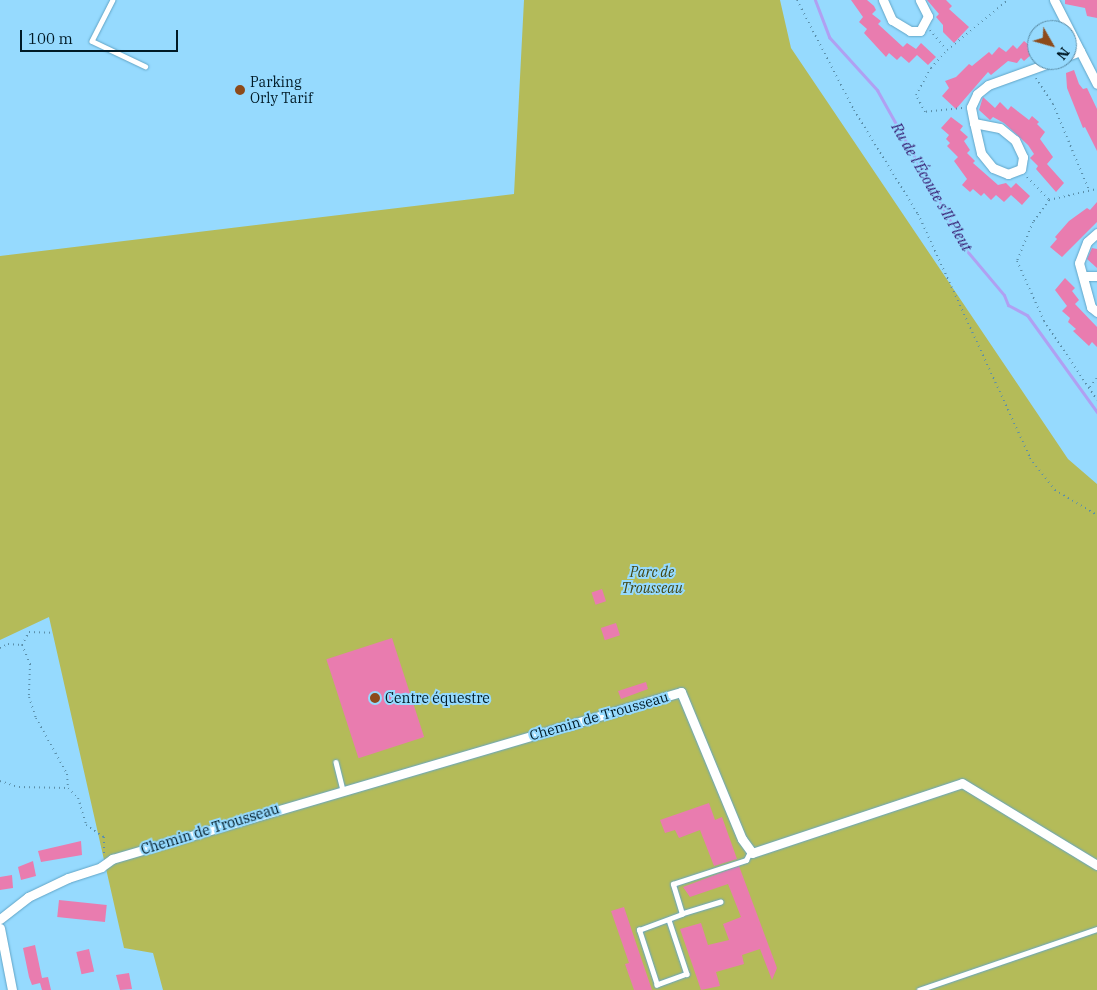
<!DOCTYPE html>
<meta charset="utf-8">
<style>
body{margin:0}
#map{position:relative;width:1097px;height:990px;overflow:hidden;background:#96dafe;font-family:"IBM Plex Serif",serif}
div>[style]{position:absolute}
.green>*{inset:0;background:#b4bb59}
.stream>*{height:3px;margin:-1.5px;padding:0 1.5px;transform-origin:1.5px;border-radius:1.5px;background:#b0a0f2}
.building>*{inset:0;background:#e97caf;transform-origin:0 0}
.path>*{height:2px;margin-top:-1px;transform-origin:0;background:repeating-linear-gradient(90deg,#5b8faa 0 1px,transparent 0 5px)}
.roads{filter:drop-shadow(0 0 1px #62a5c7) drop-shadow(0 0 1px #62a5c7)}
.lane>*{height:4.5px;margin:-2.25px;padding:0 2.25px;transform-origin:2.25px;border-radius:2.25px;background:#fff}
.street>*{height:9px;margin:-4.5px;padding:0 4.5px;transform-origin:4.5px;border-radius:4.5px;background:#fff}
.dots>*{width:14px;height:14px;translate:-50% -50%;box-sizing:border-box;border:2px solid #96dafe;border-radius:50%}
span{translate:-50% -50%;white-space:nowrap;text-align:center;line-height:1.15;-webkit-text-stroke:4px #96dafe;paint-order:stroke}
.poi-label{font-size:14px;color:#001a26}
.left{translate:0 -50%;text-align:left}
.park-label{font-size:14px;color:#414411;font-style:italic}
.street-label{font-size:14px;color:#001a26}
.water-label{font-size:15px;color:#310f68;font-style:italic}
.north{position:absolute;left:1027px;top:20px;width:50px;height:50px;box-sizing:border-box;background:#96dafe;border:1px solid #5a8da8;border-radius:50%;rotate:128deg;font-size:14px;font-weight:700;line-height:20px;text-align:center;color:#001a26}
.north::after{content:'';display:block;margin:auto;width:18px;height:22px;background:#8d4a1a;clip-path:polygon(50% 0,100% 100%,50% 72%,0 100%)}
.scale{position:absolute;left:20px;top:30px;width:158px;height:22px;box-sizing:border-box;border:2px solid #001a26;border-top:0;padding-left:6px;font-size:15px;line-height:18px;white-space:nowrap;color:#001a26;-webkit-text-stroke:4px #96dafe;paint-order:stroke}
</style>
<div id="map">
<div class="green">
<div style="clip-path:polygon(524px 0,780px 0,791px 48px,1068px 459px,1097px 484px,1097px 990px,163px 990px,153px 953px,124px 948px,49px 617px,0 640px,0 256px,514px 194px)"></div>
</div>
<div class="stream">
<div style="left:815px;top:0;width:40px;rotate:69deg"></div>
<div style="left:829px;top:37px;width:72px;rotate:47.8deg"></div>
<div style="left:877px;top:90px;width:184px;rotate:60.8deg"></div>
<div style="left:967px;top:251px;width:57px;rotate:49.9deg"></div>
<div style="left:1004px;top:295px;width:11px;rotate:68deg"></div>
<div style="left:1008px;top:305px;width:21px;rotate:28deg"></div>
<div style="left:1027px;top:315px;width:120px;rotate:54.2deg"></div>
</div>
<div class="building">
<div style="clip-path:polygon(851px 0,867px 0,874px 6px,876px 10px,872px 14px,881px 21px,878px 24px,903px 47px,907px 43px,916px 49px,921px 43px,936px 57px,928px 65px,917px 55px,909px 63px,901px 56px,897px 60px,889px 53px,886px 57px,864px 33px,867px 29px,859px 22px,863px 17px)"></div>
<div style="clip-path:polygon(927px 0,946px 0,952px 6px,949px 9px,969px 27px,954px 43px,943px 32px,943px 25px,936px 17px,939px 14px)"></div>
<div style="clip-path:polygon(1065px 0,1097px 0,1097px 18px,1087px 16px,1085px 8px,1065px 4px)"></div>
<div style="clip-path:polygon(1037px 36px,1037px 58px,1032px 54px,1024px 61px,1021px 58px,1017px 63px,1008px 61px,991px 75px,988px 72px,956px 109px,942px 96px,949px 88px,945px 81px,956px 77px,969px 64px,972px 66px,989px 52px,992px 55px,999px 47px,1006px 52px,1013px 45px,1017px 49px,1024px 41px,1029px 45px)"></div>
<div style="clip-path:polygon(1074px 70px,1079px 84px,1083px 89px,1087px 88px,1097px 109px,1097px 151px,1085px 127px,1083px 128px,1067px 88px,1066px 73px)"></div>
<div style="clip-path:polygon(983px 97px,995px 108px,1000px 102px,1008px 110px,1011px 106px,1029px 120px,1032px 116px,1039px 122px,1037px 124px,1045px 132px,1040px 139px,1053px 157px,1047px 164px,1064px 183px,1056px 192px,1036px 169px,1038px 166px,1030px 158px,1034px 154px,1028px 145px,1004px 123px,993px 117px,990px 120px,979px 110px)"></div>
<div style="clip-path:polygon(951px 117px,963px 126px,960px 130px,968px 137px,964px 141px,970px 150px,967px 153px,975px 161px,973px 163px,998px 185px,1006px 183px,1011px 188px,1016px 183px,1030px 196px,1022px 205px,1011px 195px,1004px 202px,996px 195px,991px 200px,984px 193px,981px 196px,973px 189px,970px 192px,962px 185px,967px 179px,954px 161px,958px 157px,947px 146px,950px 143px,946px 139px,949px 135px,941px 128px)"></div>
<div style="clip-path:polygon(1097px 202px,1097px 222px,1062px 257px,1050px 247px,1057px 239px,1055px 237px,1069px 221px,1087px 208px,1090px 210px)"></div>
<div style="clip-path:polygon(1092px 248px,1097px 249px,1097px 268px,1087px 259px)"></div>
<div style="clip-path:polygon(1065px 278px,1075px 288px,1072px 291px,1079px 300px,1075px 304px,1097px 327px,1097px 347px,1092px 342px,1089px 346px,1073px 331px,1076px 329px,1068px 322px,1070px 318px,1062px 311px,1067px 306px,1055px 290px)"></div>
<div style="left:602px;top:589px;width:13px;height:11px;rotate:72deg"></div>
<div style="left:616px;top:623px;width:13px;height:16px;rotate:72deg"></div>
<div style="left:392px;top:638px;width:104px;height:69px;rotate:72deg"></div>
<div style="clip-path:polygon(646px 682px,648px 689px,621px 699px,618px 691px)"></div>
<div style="clip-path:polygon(709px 803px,715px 820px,722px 817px,737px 859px,714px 866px,700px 830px,679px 838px,675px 830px,665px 833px,660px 820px)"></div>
<div style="clip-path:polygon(81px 841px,82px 855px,41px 862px,38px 851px)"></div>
<div style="clip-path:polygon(33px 861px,36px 876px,21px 880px,18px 867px)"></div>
<div style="clip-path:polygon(739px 866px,777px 968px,772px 980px,760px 949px,742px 955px,744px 964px,716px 972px,720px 986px,701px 990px,680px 929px,701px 923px,708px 945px,729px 940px,723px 924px,741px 917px,728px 884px,690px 897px,683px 887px)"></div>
<div style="clip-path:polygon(12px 875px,13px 888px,0 890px,0 877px)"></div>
<div style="left:59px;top:900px;width:48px;height:17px;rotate:6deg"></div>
<div style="clip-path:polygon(624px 907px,637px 946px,652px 990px,634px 990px,625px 964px,629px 963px,611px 911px)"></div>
<div style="clip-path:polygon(35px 945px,42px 978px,48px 977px,51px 990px,42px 990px,40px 983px,32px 985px,29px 977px,23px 948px)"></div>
<div style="left:89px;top:949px;width:23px;height:13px;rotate:77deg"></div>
<div style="clip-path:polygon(129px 973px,132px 989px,120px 990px,116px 975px)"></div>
</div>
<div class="path">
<div style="left:797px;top:0;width:124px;rotate:62.6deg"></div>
<div style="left:854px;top:110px;width:122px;rotate:58.4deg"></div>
<div style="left:918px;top:214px;width:268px;rotate:65.3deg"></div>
<div style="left:1030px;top:458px;width:41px;rotate:52deg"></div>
<div style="left:1055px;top:490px;width:49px;rotate:30.8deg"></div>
<div style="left:930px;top:30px;width:25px;rotate:50deg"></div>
<div style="left:1036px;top:78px;width:31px;rotate:57deg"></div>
<div style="left:1053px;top:104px;width:93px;rotate:67.3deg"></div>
<div style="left:962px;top:108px;width:37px;rotate:174deg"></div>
<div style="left:925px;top:112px;width:19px;rotate:-118deg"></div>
<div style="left:916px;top:95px;width:31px;rotate:-61deg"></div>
<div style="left:931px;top:68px;width:24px;rotate:-48deg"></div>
<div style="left:947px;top:50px;width:79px;rotate:-39.3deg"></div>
<div style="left:1027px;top:177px;width:32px;rotate:46deg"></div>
<div style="left:1049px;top:200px;width:27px;rotate:126deg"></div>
<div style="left:1033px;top:222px;width:42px;rotate:112.3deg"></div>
<div style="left:1017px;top:261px;width:66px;rotate:65.8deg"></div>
<div style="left:1044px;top:321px;width:95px;rotate:56.1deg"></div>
<div style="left:1049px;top:200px;width:49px;rotate:-12.9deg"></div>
<div style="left:1090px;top:387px;width:11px;rotate:-52deg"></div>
<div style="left:22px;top:645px;width:15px;rotate:-62deg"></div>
<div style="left:29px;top:632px;width:23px;rotate:2deg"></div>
<div style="left:0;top:648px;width:9px;rotate:-27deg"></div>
<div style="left:8px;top:644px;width:14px;rotate:4deg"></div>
<div style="left:22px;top:645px;width:21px;rotate:67deg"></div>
<div style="left:30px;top:664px;width:33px;rotate:92deg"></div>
<div style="left:29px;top:697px;width:22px;rotate:72deg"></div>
<div style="left:36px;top:718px;width:64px;rotate:61deg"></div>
<div style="left:67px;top:774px;width:14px;rotate:86deg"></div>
<div style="left:68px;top:788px;width:14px;rotate:45deg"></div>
<div style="left:78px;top:798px;width:28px;rotate:73deg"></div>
<div style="left:86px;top:825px;width:22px;rotate:34deg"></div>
<div style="left:104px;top:837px;width:16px;rotate:90deg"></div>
<div style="left:0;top:781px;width:20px;rotate:18deg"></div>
<div style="left:19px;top:787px;width:49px;rotate:1.2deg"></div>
</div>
<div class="roads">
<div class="lane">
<div style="left:113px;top:0;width:46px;rotate:117.1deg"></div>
<div style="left:92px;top:41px;width:59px;rotate:25.3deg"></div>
<div style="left:336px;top:762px;width:29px;rotate:76deg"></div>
<div style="left:721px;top:902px;width:41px;rotate:162.9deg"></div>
<div style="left:682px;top:914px;width:31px;rotate:-107deg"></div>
<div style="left:673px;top:884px;width:77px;rotate:-18.2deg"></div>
<div style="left:746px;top:860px;width:9px;rotate:-63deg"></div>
<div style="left:669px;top:920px;width:57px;rotate:71.6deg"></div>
<div style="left:687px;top:974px;width:32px;rotate:160deg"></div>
<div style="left:657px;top:985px;width:58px;rotate:-108.1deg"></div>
<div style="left:639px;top:930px;width:46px;rotate:-20.4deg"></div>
<div style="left:919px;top:990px;width:188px;rotate:-18.9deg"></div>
</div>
<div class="street">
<div style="left:883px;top:0;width:22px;rotate:66deg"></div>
<div style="left:892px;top:20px;width:21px;rotate:31deg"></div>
<div style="left:910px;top:31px;width:10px"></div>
<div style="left:920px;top:31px;width:17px;rotate:-62deg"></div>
<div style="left:928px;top:16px;width:18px;rotate:-117deg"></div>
<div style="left:1054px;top:0;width:94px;rotate:62.9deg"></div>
<div style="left:1067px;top:56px;width:14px;rotate:-21deg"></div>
<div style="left:974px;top:123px;width:26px;rotate:11deg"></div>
<div style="left:1000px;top:128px;width:19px;rotate:39deg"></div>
<div style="left:1015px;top:140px;width:19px;rotate:65deg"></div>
<div style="left:1023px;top:157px;width:12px;rotate:99deg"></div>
<div style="left:1021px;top:169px;width:14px;rotate:159deg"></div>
<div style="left:1008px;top:174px;width:16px;rotate:-158deg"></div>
<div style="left:993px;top:168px;width:19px;rotate:-129deg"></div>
<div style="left:981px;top:153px;width:31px;rotate:-103deg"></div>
<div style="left:974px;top:123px;width:16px;rotate:-101deg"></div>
<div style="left:971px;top:107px;width:14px;rotate:-65deg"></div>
<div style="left:977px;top:94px;width:14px;rotate:-39deg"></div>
<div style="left:988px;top:85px;width:73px;rotate:-19.9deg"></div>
<div style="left:1097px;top:233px;width:13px;rotate:138deg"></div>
<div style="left:1087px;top:242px;width:22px;rotate:111deg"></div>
<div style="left:1079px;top:263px;width:46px;rotate:74.7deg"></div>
<div style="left:1091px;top:307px;width:8px;rotate:40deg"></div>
<div style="left:1084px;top:276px;width:13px"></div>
<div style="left:0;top:919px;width:36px;rotate:-38deg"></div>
<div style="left:28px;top:897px;width:44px;rotate:-25.4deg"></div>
<div style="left:68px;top:878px;width:35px;rotate:-18deg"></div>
<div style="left:101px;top:867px;width:14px;rotate:-36deg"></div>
<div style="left:112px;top:859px;width:593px;rotate:-16.36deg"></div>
<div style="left:681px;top:692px;width:159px;rotate:67.5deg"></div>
<div style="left:742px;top:839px;width:17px;rotate:54deg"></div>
<div style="left:752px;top:853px;width:221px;rotate:-18.4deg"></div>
<div style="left:962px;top:783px;width:158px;rotate:31.3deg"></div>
<div style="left:0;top:928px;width:63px;rotate:79deg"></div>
</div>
</div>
<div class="dots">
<div style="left:240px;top:90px;background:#8d4a1a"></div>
<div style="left:375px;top:698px;background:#8d4a1a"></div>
</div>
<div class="poi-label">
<span class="left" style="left:250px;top:90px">Parking<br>Orly Tarif</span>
<span class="left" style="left:385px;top:698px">Centre équestre</span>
</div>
<div class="park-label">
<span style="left:652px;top:580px">Parc de<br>Trousseau</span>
</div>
<div class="street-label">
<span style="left:599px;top:716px;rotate:-16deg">Chemin de Trousseau</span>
<span style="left:210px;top:829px;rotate:-17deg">Chemin de Trousseau</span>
</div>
<div class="water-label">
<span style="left:932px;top:187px;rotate:60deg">Ru de l'Écoute s'Il Pleut</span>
</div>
<div class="north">N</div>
<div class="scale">100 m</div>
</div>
